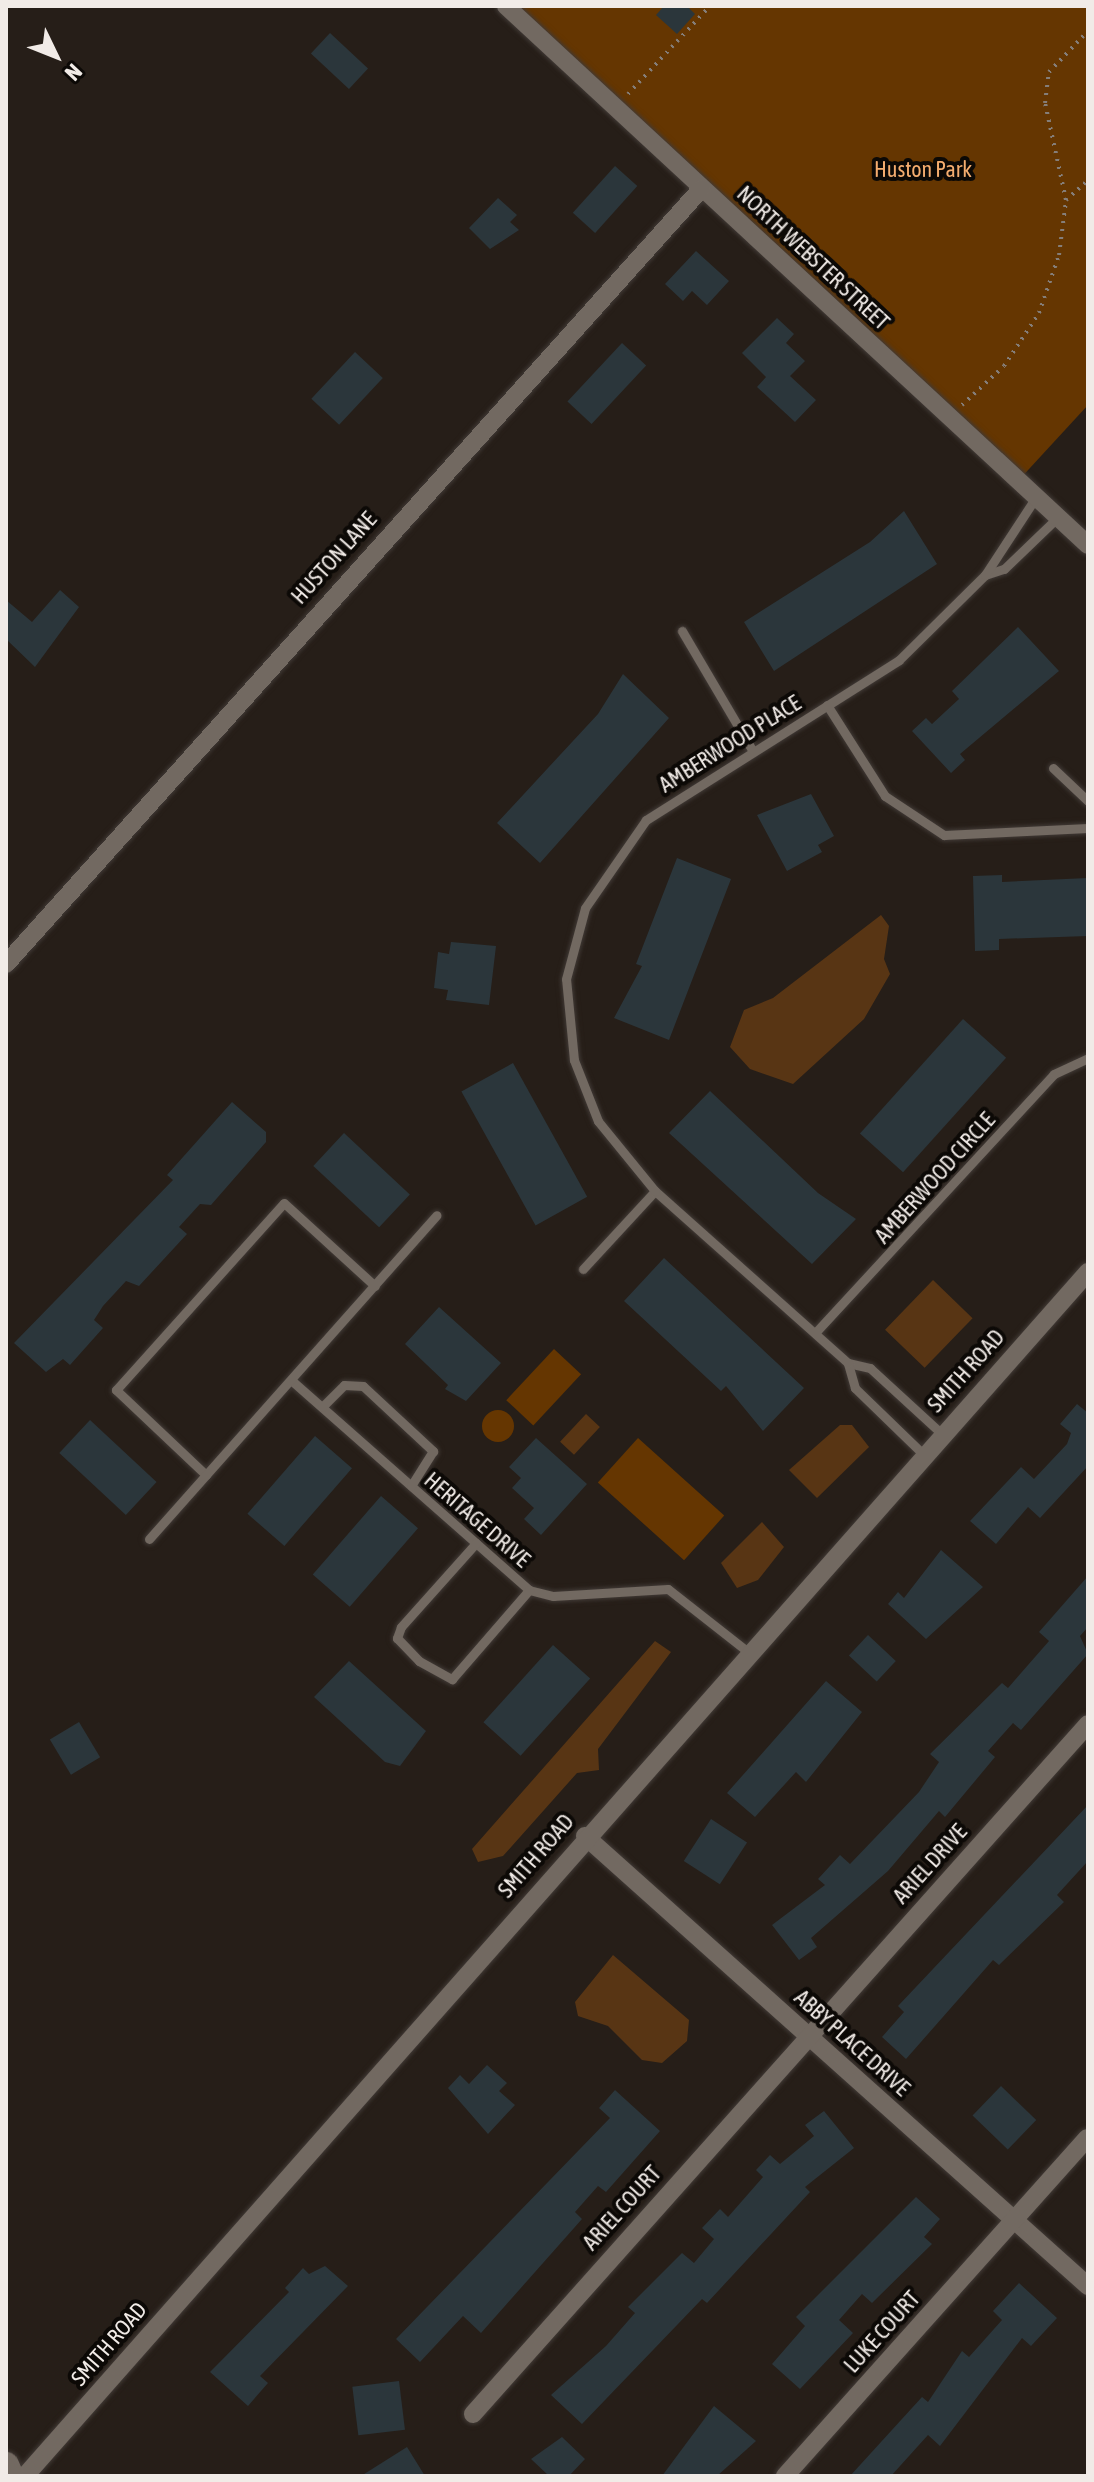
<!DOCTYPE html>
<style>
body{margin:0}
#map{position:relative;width:1094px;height:2482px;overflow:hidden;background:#261e18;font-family:"Asap Condensed",sans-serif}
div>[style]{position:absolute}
.green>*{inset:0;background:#653601;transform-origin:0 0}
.round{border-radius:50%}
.water>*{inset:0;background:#583514;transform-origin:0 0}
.building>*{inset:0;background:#2b363b;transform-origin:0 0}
.path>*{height:4px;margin-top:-2px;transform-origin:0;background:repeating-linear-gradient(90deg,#857e79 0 2px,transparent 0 8px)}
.roads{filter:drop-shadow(0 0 2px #413a36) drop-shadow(0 0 2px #413a36)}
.service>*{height:9px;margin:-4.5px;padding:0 4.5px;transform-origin:4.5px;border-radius:4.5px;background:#726961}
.minor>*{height:18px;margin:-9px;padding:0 9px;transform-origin:9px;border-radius:9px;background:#726961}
.secondary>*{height:26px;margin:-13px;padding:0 13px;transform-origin:13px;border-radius:13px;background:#726961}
span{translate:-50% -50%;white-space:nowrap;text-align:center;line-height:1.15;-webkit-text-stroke:8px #0c0906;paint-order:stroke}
.park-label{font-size:22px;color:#f5ad6f}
.street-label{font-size:22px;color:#f1ebe7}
.frame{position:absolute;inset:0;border:8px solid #f1ebe7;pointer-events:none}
.north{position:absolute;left:16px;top:16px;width:80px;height:80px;-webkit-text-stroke:6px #0c0906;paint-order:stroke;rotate:133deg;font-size:22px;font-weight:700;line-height:32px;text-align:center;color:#f1ebe7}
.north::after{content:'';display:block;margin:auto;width:28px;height:36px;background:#f1ebe7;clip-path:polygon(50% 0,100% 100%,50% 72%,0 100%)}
</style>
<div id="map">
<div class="green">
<div style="clip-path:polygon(506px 6px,1088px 6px,1088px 405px,1018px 481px)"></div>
<div style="left:554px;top:1349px;width:37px;height:70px;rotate:43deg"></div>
<div class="round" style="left:482px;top:1410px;width:32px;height:32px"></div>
<div style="left:638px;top:1438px;width:116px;height:60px;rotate:42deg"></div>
</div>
<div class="water">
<div style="clip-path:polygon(881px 915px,889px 926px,884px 959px,890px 974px,864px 1019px,793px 1084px,750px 1069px,730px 1047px,744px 1010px,773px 998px)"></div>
<div style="left:933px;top:1280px;width:55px;height:69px;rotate:44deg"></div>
<div style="left:586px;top:1414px;width:19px;height:38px;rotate:43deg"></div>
<div style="clip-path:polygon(840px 1425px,852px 1425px,869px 1447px,817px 1498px,789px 1470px)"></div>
<div style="clip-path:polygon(762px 1522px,784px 1547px,758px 1580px,737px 1588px,721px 1563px)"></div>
<div style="clip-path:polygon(655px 1641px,671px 1652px,598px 1749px,599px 1770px,577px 1773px,503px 1856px,478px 1862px,472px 1849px)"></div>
<div style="clip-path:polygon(613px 1955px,689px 2020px,687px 2041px,662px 2063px,642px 2060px,608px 2026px,578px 2016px,575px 2002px)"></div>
</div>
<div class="building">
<div style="clip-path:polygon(664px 6px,687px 6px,695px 14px,677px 34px,656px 15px)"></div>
<div style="left:330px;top:33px;width:52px;height:28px;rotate:43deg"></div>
<div style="left:615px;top:166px;width:30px;height:63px;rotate:42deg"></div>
<div style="clip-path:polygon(498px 198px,517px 215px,510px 222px,519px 230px,490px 249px,469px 228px)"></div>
<div style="clip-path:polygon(696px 251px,729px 281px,707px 305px,692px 291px,683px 301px,665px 284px)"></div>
<div style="clip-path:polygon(777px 318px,794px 334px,786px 343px,805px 361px,790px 376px,816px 400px,795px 422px,757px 387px,766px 377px,742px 353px)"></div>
<div style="left:622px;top:343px;width:33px;height:80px;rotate:43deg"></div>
<div style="left:355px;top:352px;width:38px;height:64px;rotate:43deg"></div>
<div style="clip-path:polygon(904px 511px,937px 564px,774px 671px,744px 622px,870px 542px)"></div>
<div style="clip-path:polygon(60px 590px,79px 607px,35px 667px,6px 639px,6px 600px,32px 622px)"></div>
<div style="clip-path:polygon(1018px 627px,1059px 671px,960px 754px,965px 760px,951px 773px,912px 731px,926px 718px,932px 724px,959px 699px,952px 691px)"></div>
<div style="clip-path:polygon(623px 674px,669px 718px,540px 863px,497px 823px,598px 714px)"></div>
<div style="clip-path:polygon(811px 794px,834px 836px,818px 845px,822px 852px,787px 871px,757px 815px)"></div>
<div style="clip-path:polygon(677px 858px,731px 879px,669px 1040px,614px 1018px,642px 966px,636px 964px)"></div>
<div style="clip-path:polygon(1002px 875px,1002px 882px,1088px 878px,1088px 936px,999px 939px,999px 950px,975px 951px,973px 876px)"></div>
<div style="clip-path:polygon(451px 942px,496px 946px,489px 1005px,446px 1000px,448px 990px,434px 988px,438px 952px,449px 954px)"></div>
<div style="left:963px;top:1019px;width:58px;height:154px;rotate:42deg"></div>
<div style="left:513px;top:1063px;width:153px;height:59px;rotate:61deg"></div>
<div style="clip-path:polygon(710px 1091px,818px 1193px,856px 1219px,812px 1264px,669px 1133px)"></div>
<div style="clip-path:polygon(232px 1102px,266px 1132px,266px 1142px,211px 1205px,200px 1204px,179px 1227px,187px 1234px,139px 1286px,126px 1281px,103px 1306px,94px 1320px,103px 1328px,70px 1365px,63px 1359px,46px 1372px,14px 1343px,173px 1180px,167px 1175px)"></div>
<div style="left:344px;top:1133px;width:90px;height:45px;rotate:43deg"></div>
<div style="clip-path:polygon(664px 1258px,804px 1388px,763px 1431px,726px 1386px,721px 1391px,624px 1301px)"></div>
<div style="clip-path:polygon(439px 1307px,501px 1363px,466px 1401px,445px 1389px,448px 1385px,405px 1344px)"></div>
<div style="clip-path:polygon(1077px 1404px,1088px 1413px,1088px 1466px,1040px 1518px,1028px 1507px,996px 1544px,970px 1521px,1021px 1467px,1034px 1479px,1067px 1444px,1071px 1433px,1060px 1424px)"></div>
<div style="left:90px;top:1420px;width:91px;height:45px;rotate:43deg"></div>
<div style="left:315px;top:1436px;width:49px;height:103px;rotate:41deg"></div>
<div style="clip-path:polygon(536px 1438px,587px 1484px,541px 1535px,524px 1519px,534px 1508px,512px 1488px,521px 1478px,509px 1467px)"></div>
<div style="left:381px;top:1496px;width:49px;height:104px;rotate:41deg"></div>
<div style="clip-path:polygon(941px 1550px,983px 1587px,926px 1639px,888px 1604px,898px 1592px,904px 1598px)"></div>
<div style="clip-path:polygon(1088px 1576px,1088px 1627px,1080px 1636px,1088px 1654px,1021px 1730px,1013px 1723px,988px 1751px,995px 1757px,945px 1817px,939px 1811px,888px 1871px,811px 1938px,817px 1947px,799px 1960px,772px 1925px,825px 1885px,818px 1879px,840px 1855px,850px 1864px,919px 1792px,939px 1762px,930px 1754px,1002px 1683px,1008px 1688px,1049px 1641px,1039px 1632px)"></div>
<div style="left:868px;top:1635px;width:38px;height:28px;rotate:43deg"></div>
<div style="left:553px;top:1645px;width:50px;height:104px;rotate:42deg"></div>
<div style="clip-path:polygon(349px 1661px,426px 1731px,400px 1766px,385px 1762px,314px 1697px)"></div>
<div style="clip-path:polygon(826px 1681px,862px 1712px,806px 1782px,796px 1772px,755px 1817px,727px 1793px)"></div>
<div style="left:79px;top:1722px;width:41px;height:34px;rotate:59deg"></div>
<div style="clip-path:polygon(1088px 1805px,1088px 1861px,1057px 1895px,1064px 1902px,999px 1965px,993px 1960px,906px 2059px,882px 2037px,904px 2012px,898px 2006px)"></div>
<div style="left:711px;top:1819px;width:43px;height:50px;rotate:33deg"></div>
<div style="clip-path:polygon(487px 2065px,507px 2083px,499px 2091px,515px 2105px,488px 2134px,448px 2088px,460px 2075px,469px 2084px)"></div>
<div style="left:1001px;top:2086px;width:49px;height:41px;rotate:44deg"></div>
<div style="clip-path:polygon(615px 2090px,660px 2131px,606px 2192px,598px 2186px,575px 2212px,582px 2219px,481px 2333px,463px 2316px,420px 2362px,396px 2339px,610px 2118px,599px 2108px)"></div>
<div style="clip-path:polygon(824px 2111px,854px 2148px,805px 2187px,810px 2192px,707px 2303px,702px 2299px,582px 2424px,551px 2395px,606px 2346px,635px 2313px,628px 2307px,682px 2253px,694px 2263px,714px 2239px,702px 2228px,720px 2209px,728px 2217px,763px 2177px,756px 2170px,770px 2155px,780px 2164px,814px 2136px,805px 2125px)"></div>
<div style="clip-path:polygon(916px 2197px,940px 2219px,924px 2237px,932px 2244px,872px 2303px,862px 2294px,839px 2320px,853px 2333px,800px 2389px,772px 2364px,805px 2326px,796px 2317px)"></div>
<div style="clip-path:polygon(325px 2266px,348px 2286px,260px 2376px,268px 2383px,248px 2406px,210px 2372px,289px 2292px,285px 2288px,303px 2268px,309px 2274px)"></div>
<div style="clip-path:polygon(1019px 2283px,1057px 2318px,1031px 2346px,1022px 2338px,940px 2446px,928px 2435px,891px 2476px,850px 2476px,922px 2397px,928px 2402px,962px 2351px,969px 2357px,1002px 2320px,993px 2311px)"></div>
<div style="left:399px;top:2381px;width:49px;height:47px;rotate:83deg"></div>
<div style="clip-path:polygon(714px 2406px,756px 2441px,717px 2476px,662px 2476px)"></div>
<div style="clip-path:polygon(562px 2437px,585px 2459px,569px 2476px,549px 2476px,531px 2459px)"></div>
<div style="clip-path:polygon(407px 2447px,425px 2476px,361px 2476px)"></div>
</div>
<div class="path">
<div style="left:628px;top:94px;width:120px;rotate:-47deg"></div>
<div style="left:1066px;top:200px;width:30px;rotate:-42deg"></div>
<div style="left:962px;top:405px;width:57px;rotate:-42.9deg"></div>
<div style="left:1004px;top:366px;width:64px;rotate:-56.6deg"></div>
<div style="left:1039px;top:313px;width:61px;rotate:-71deg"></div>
<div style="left:1059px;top:255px;width:55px;rotate:-82.7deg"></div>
<div style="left:1066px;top:200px;width:99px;rotate:-102.2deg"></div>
<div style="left:1045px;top:103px;width:31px;rotate:-83deg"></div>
<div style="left:1049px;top:72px;width:57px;rotate:-46.4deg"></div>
</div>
<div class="roads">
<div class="service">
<div style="left:985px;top:575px;width:20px;rotate:-18deg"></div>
<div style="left:1004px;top:569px;width:75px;rotate:-43.9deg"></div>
<div style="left:682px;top:631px;width:138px;rotate:59.5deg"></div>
<div style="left:827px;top:705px;width:108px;rotate:57.5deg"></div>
<div style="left:885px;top:796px;width:71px;rotate:33.5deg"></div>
<div style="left:944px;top:835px;width:144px;rotate:-2.8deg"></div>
<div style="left:1053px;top:768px;width:48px;rotate:43.3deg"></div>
<div style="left:583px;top:1269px;width:106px;rotate:-47.3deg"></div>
<div style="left:815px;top:1333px;width:352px;rotate:-47.3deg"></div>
<div style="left:1054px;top:1074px;width:38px;rotate:-25deg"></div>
<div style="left:848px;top:1363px;width:23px;rotate:13deg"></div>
<div style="left:870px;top:1368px;width:98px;rotate:42.5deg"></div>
<div style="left:291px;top:1380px;width:317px;rotate:41.4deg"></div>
<div style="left:529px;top:1590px;width:25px;rotate:14deg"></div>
<div style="left:553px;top:1596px;width:115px;rotate:-3.5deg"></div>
<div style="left:668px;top:1589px;width:102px;rotate:38.2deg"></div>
<div style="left:322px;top:1407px;width:31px;rotate:-45deg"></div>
<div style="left:344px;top:1385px;width:19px;rotate:3deg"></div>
<div style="left:363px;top:1386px;width:96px;rotate:42.9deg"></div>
<div style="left:433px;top:1451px;width:41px;rotate:122.2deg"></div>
<div style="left:923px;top:1454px;width:95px;rotate:-135.9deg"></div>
<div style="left:855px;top:1388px;width:26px;rotate:-106deg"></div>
<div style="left:848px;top:1363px;width:259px;rotate:-138.3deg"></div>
<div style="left:655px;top:1191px;width:90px;rotate:-129.2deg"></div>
<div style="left:598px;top:1121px;width:66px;rotate:-111.5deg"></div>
<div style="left:574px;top:1060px;width:81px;rotate:-95.6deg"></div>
<div style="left:566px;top:979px;width:73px;rotate:-75deg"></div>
<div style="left:585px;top:908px;width:107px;rotate:-55.3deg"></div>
<div style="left:646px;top:820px;width:299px;rotate:-32.3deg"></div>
<div style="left:899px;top:660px;width:121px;rotate:-44.7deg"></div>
<div style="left:985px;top:575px;width:93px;rotate:-56.8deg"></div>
<div style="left:206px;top:1475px;width:124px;rotate:-136.6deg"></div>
<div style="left:116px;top:1390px;width:251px;rotate:-48.1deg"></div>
<div style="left:284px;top:1203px;width:123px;rotate:42.4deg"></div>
<div style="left:149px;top:1539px;width:433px;rotate:-48.4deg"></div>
<div style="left:476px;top:1543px;width:113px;rotate:131.8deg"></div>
<div style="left:401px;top:1627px;width:12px;rotate:110deg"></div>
<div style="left:397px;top:1638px;width:32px;rotate:46deg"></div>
<div style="left:419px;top:1661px;width:38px;rotate:29deg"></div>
<div style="left:452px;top:1679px;width:118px;rotate:-49.1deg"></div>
</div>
<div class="minor">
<div style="left:506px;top:6px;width:793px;rotate:42.8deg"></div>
<div style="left:6px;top:964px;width:1042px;rotate:-48.11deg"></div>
<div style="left:585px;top:1836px;width:675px;rotate:41.82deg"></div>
<div style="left:473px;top:2414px;width:924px;rotate:-48.29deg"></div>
<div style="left:25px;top:2476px;width:1606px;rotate:-48.56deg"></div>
<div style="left:785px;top:2476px;width:453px;rotate:-48.2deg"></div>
</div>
<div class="secondary">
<div style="left:6px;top:2465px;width:12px;rotate:66deg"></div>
</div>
</div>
<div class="park-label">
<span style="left:923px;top:170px">Huston Park</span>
</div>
<div class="street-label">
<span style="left:813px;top:258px;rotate:43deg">NORTH WEBSTER STREET</span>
<span style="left:334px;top:558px;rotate:-48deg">HUSTON LANE</span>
<span style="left:730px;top:744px;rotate:-32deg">AMBERWOOD PLACE</span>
<span style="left:935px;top:1178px;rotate:-48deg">AMBERWOOD CIRCLE</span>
<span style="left:966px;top:1371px;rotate:-48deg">SMITH ROAD</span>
<span style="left:477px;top:1520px;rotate:41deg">HERITAGE DRIVE</span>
<span style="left:536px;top:1856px;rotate:-49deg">SMITH ROAD</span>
<span style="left:930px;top:1864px;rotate:-48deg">ARIEL DRIVE</span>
<span style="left:852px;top:2043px;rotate:42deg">ABBY PLACE DRIVE</span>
<span style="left:622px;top:2208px;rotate:-48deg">ARIEL COURT</span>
<span style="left:882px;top:2332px;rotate:-48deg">LUKE COURT</span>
<span style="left:109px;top:2344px;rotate:-49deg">SMITH ROAD</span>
</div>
<div class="frame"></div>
<div class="north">N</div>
</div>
